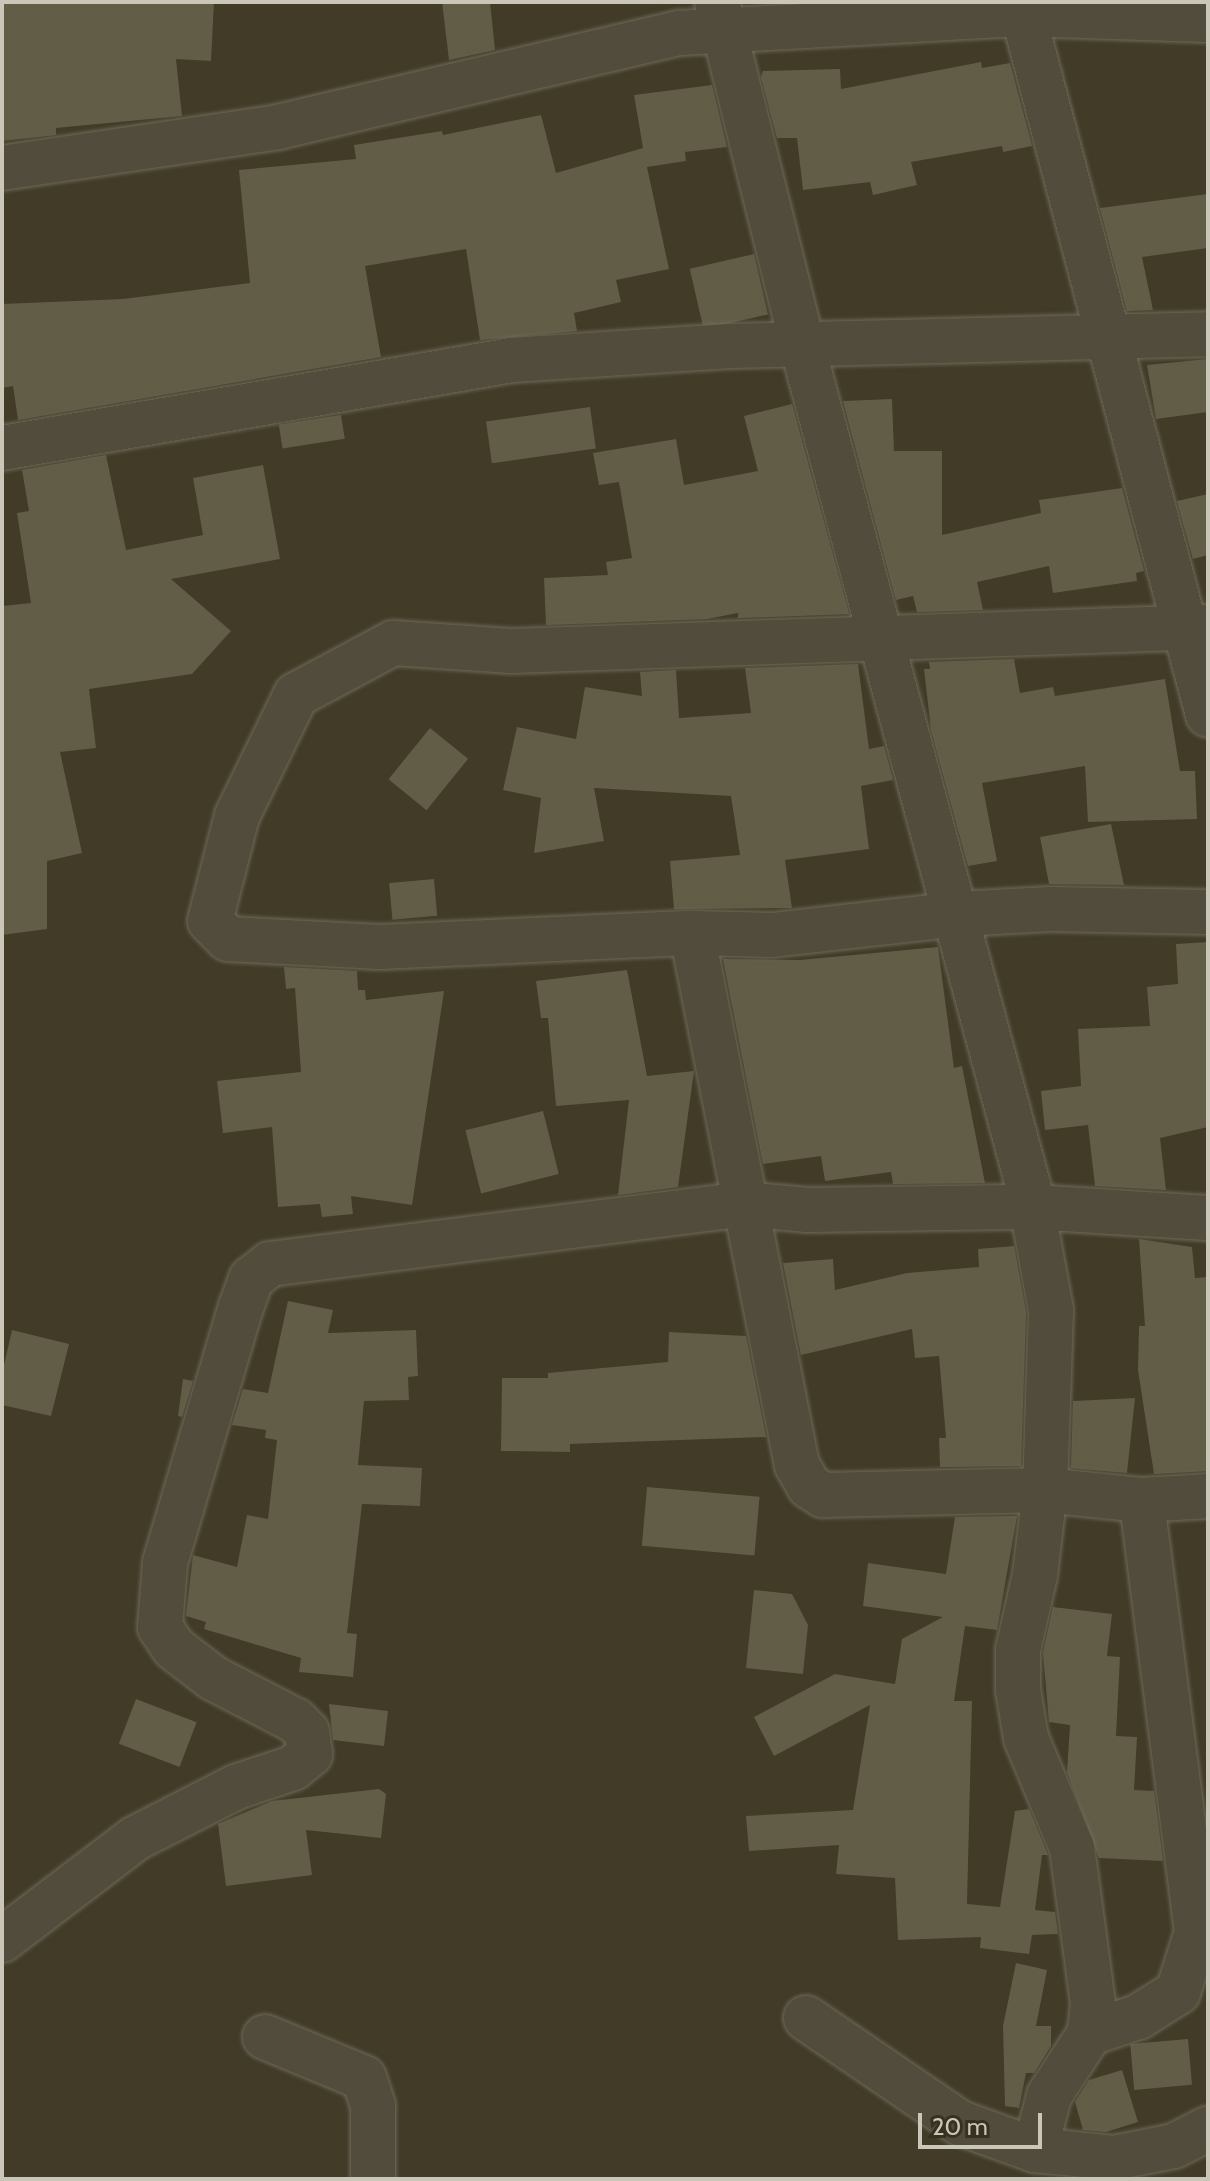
<!DOCTYPE html>
<style>
body{margin:0}
#map{position:relative;width:1210px;height:2181px;overflow:hidden;background:#413b27;font-family:Cabin,sans-serif}
div>[style]{position:absolute}
.building>*{inset:0;background:#625d46;transform-origin:0 0}
.roads{filter:drop-shadow(0 0 2px #6e6a59) drop-shadow(0 0 2px #6e6a59)}
.street>*{height:44px;margin:-22px;padding:0 22px;transform-origin:22px;border-radius:22px;background:#514c3b}
span{translate:-50% -50%;white-space:nowrap;text-align:center;line-height:1.15;-webkit-text-stroke:6px #363120;paint-order:stroke}
.frame{position:absolute;inset:0;border:4px solid #cbc7b8;pointer-events:none}
.scale{position:absolute;left:918px;top:2113px;width:124px;height:36px;box-sizing:border-box;border:4px solid #cbc7b8;border-top:0;padding-left:10px;font-size:24px;line-height:28px;white-space:nowrap;color:#cbc7b8;-webkit-text-stroke:6px #363120;paint-order:stroke}
</style>
<div id="map">
<div class="building">
<div style="clip-path:polygon(2px 2px,214px 2px,211px 61px,176px 59px,182px 116px,56px 128px,56px 135px,2px 141px)"></div>
<div style="clip-path:polygon(442px 2px,490px 2px,495px 50px,449px 60px)"></div>
<div style="clip-path:polygon(981px 62px,982px 68px,1010px 63px,1032px 146px,1003px 152px,1002px 146px,911px 162px,917px 185px,873px 195px,870px 182px,803px 190px,797px 138px,777px 138px,761px 77px,763px 71px,840px 69px,841px 89px)"></div>
<div style="clip-path:polygon(712px 85px,727px 147px,685px 152px,686px 161px,647px 167px,669px 269px,616px 280px,621px 302px,574px 313px,577px 331px,480px 340px,466px 249px,365px 266px,381px 357px,18px 420px,13px 386px,2px 388px,2px 304px,123px 299px,250px 283px,239px 170px,356px 159px,354px 145px,442px 131px,443px 135px,541px 115px,556px 173px,643px 148px,634px 95px)"></div>
<div style="clip-path:polygon(1208px 194px,1208px 248px,1142px 257px,1153px 310px,1127px 311px,1100px 208px)"></div>
<div style="left:754px;top:254px;width:62px;height:66px;rotate:77deg"></div>
<div style="clip-path:polygon(1208px 359px,1208px 412px,1156px 419px,1147px 365px)"></div>
<div style="clip-path:polygon(892px 399px,894px 451px,942px 451px,942px 535px,1041px 513px,1039px 500px,1122px 488px,1144px 571px,1136px 573px,1137px 581px,1053px 593px,1049px 566px,977px 582px,983px 610px,917px 612px,913px 596px,896px 600px,843px 401px)"></div>
<div style="clip-path:polygon(792px 404px,849px 614px,738px 618px,738px 613px,707px 619px,546px 625px,544px 578px,608px 575px,606px 562px,632px 558px,619px 482px,599px 485px,593px 453px,676px 439px,684px 485px,758px 471px,744px 416px)"></div>
<div style="left:590px;top:407px;width:42px;height:105px;rotate:82deg"></div>
<div style="left:341px;top:415px;width:24px;height:63px;rotate:81deg"></div>
<div style="clip-path:polygon(106px 455px,126px 550px,203px 535px,193px 478px,263px 465px,280px 559px,171px 579px,231px 631px,192px 674px,89px 689px,96px 748px,60px 752px,82px 853px,47px 861px,47px 929px,2px 935px,2px 606px,31px 603px,17px 513px,29px 511px,22px 470px)"></div>
<div style="clip-path:polygon(1208px 494px,1208px 555px,1193px 559px,1177px 501px)"></div>
<div style="clip-path:polygon(1014px 659px,1020px 693px,1053px 687px,1055px 696px,1165px 679px,1180px 771px,1195px 771px,1197px 819px,1088px 822px,1085px 766px,982px 783px,997px 861px,968px 866px,931px 730px,924px 669px,930px 669px,929px 662px)"></div>
<div style="clip-path:polygon(858px 664px,869px 749px,884px 746px,893px 780px,861px 786px,869px 849px,785px 860px,792px 908px,674px 909px,670px 861px,740px 855px,731px 796px,594px 788px,604px 841px,534px 853px,541px 798px,503px 790px,517px 727px,576px 739px,585px 687px,642px 696px,640px 672px,676px 670px,679px 718px,751px 713px,745px 668px)"></div>
<div style="left:430px;top:728px;width:49px;height:66px;rotate:39deg"></div>
<div style="clip-path:polygon(1111px 824px,1124px 885px,1049px 884px,1040px 837px)"></div>
<div style="left:434px;top:879px;width:37px;height:45px;rotate:85deg"></div>
<div style="clip-path:polygon(1208px 942px,1208px 1127px,1160px 1138px,1166px 1190px,1095px 1186px,1088px 1125px,1045px 1130px,1041px 1091px,1081px 1086px,1078px 1029px,1150px 1026px,1147px 987px,1178px 984px,1176px 944px)"></div>
<div style="clip-path:polygon(938px 947px,954px 1068px,962px 1066px,985px 1183px,893px 1184px,891px 1172px,825px 1181px,821px 1156px,763px 1164px,723px 959px,800px 960px)"></div>
<div style="clip-path:polygon(284px 967px,357px 971px,358px 990px,365px 990px,366px 1000px,444px 991px,412px 1205px,351px 1196px,353px 1214px,322px 1217px,320px 1204px,278px 1207px,272px 1127px,223px 1133px,217px 1081px,301px 1072px,295px 988px,286px 989px)"></div>
<div style="clip-path:polygon(627px 970px,647px 1076px,694px 1071px,678px 1187px,618px 1195px,629px 1100px,556px 1106px,548px 1018px,541px 1018px,536px 981px)"></div>
<div style="left:543px;top:1111px;width:65px;height:80px;rotate:76deg"></div>
<div style="clip-path:polygon(1139px 1239px,1192px 1247px,1195px 1278px,1208px 1277px,1208px 1471px,1154px 1474px,1138px 1370px,1139px 1326px,1145px 1326px)"></div>
<div style="clip-path:polygon(1014px 1246px,1026px 1312px,1021px 1466px,940px 1467px,939px 1438px,946px 1438px,939px 1356px,915px 1358px,912px 1329px,801px 1355px,783px 1263px,833px 1259px,835px 1290px,907px 1273px,979px 1267px,978px 1249px)"></div>
<div style="clip-path:polygon(288px 1301px,333px 1310px,328px 1333px,416px 1330px,418px 1376px,408px 1377px,409px 1400px,364px 1401px,358px 1465px,422px 1468px,420px 1506px,362px 1504px,347px 1633px,357px 1634px,353px 1677px,299px 1672px,301px 1658px,204px 1629px,206px 1622px,186px 1616px,193px 1555px,237px 1567px,247px 1515px,268px 1519px,277px 1440px,265px 1438px,266px 1430px,232px 1425px,243px 1389px,268px 1393px)"></div>
<div style="clip-path:polygon(12px 1330px,69px 1344px,51px 1416px,2px 1405px,2px 1374px)"></div>
<div style="clip-path:polygon(669px 1332px,746px 1336px,766px 1437px,570px 1444px,570px 1452px,501px 1451px,502px 1378px,548px 1378px,548px 1373px,668px 1362px)"></div>
<div style="clip-path:polygon(183px 1379px,193px 1381px,182px 1417px,178px 1416px)"></div>
<div style="clip-path:polygon(1135px 1398px,1127px 1473px,1071px 1468px,1073px 1401px)"></div>
<div style="left:647px;top:1487px;width:113px;height:59px;rotate:5deg"></div>
<div style="clip-path:polygon(1017px 1516px,997px 1630px,965px 1626px,954px 1701px,972px 1701px,967px 1904px,1000px 1907px,1015px 1811px,1029px 1809px,1048px 1855px,1042px 1855px,1035px 1910px,1055px 1912px,1058px 1934px,1032px 1935px,1029px 1954px,980px 1948px,981px 1937px,898px 1940px,895px 1878px,836px 1874px,839px 1845px,749px 1851px,746px 1816px,853px 1810px,870px 1705px,774px 1756px,754px 1717px,835px 1674px,895px 1684px,902px 1639px,943px 1617px,863px 1606px,868px 1563px,946px 1574px,955px 1517px)"></div>
<div style="clip-path:polygon(754px 1590px,792px 1594px,808px 1625px,803px 1674px,746px 1668px)"></div>
<div style="clip-path:polygon(1053px 1607px,1112px 1614px,1107px 1656px,1120px 1657px,1116px 1736px,1137px 1737px,1134px 1790px,1154px 1791px,1163px 1861px,1099px 1858px,1067px 1772px,1070px 1725px,1049px 1722px,1043px 1653px)"></div>
<div style="left:136px;top:1699px;width:65px;height:48px;rotate:21deg"></div>
<div style="clip-path:polygon(329px 1704px,388px 1711px,384px 1746px,333px 1740px)"></div>
<div style="clip-path:polygon(379px 1789px,386px 1794px,381px 1838px,306px 1830px,312px 1875px,226px 1886px,218px 1824px,272px 1801px)"></div>
<div style="clip-path:polygon(1016px 1963px,1047px 1970px,1036px 2026px,1051px 2026px,1051px 2046px,1034px 2073px,1026px 2073px,1019px 2108px,1005px 2106px,1003px 2026px)"></div>
<div style="left:1188px;top:2039px;width:46px;height:58px;rotate:85deg"></div>
<div style="clip-path:polygon(1122px 2070px,1138px 2122px,1106px 2132px,1083px 2130px,1075px 2102px,1089px 2080px)"></div>
</div>
<div class="roads">
<div class="street">
<div style="left:717px;top:2px;width:384px;rotate:76deg"></div>
<div style="left:810px;top:375px;width:839px;rotate:74.94deg"></div>
<div style="left:1028px;top:1185px;width:127px;rotate:79.6deg"></div>
<div style="left:1051px;top:1310px;width:180px;rotate:91.9deg"></div>
<div style="left:1045px;top:1490px;width:86px;rotate:96.7deg"></div>
<div style="left:1035px;top:1575px;width:77px;rotate:102.8deg"></div>
<div style="left:1018px;top:1650px;width:40px;rotate:90deg"></div>
<div style="left:1018px;top:1690px;width:49px;rotate:80.5deg"></div>
<div style="left:1026px;top:1738px;width:119px;rotate:67.3deg"></div>
<div style="left:1072px;top:1848px;width:156px;rotate:82.3deg"></div>
<div style="left:1093px;top:2003px;width:30px;rotate:96deg"></div>
<div style="left:1090px;top:2033px;width:75px;rotate:123.1deg"></div>
<div style="left:1049px;top:2096px;width:56px;rotate:104.5deg"></div>
<div style="left:1020px;top:2px;width:737px;rotate:75.23deg"></div>
<div style="left:2px;top:168px;width:279px;rotate:-8.4deg"></div>
<div style="left:278px;top:127px;width:412px;rotate:-13.2deg"></div>
<div style="left:679px;top:33px;width:345px;rotate:-3.2deg"></div>
<div style="left:1023px;top:14px;width:185px;rotate:1.9deg"></div>
<div style="left:2px;top:448px;width:518px;rotate:-9.79deg"></div>
<div style="left:512px;top:360px;width:218px;rotate:-3.7deg"></div>
<div style="left:730px;top:346px;width:478px;rotate:-1.4deg"></div>
<div style="left:1208px;top:627px;width:697px;rotate:178.03deg"></div>
<div style="left:511px;top:651px;width:118px;rotate:-176.1deg"></div>
<div style="left:393px;top:643px;width:110px;rotate:151.8deg"></div>
<div style="left:296px;top:695px;width:135px;rotate:116deg"></div>
<div style="left:237px;top:816px;width:108px;rotate:104.4deg"></div>
<div style="left:210px;top:921px;width:25px;rotate:45deg"></div>
<div style="left:228px;top:939px;width:152px;rotate:3deg"></div>
<div style="left:380px;top:947px;width:312px;rotate:-2.6deg"></div>
<div style="left:692px;top:933px;width:80px;rotate:1.4deg"></div>
<div style="left:772px;top:935px;width:187px;rotate:-6.4deg"></div>
<div style="left:958px;top:914px;width:92px;rotate:-3.1deg"></div>
<div style="left:1050px;top:909px;width:158px;rotate:1.1deg"></div>
<div style="left:692px;top:933px;width:542px;rotate:78.84deg"></div>
<div style="left:797px;top:1465px;width:24px;rotate:60deg"></div>
<div style="left:809px;top:1486px;width:17px;rotate:33deg"></div>
<div style="left:823px;top:1495px;width:222px;rotate:-1.3deg"></div>
<div style="left:1045px;top:1490px;width:98px;rotate:5.9deg"></div>
<div style="left:1142px;top:1500px;width:66px;rotate:-3.5deg"></div>
<div style="left:2px;top:1940px;width:168px;rotate:-37.3deg"></div>
<div style="left:136px;top:1838px;width:112px;rotate:-27deg"></div>
<div style="left:236px;top:1787px;width:60px;rotate:-18.4deg"></div>
<div style="left:293px;top:1768px;width:22px;rotate:-39deg"></div>
<div style="left:310px;top:1754px;width:22px;rotate:-98deg"></div>
<div style="left:307px;top:1732px;width:16px;rotate:-135deg"></div>
<div style="left:296px;top:1721px;width:93px;rotate:-152.6deg"></div>
<div style="left:213px;top:1678px;width:49px;rotate:-142.4deg"></div>
<div style="left:174px;top:1648px;width:25px;rotate:-124deg"></div>
<div style="left:160px;top:1627px;width:64px;rotate:-85.5deg"></div>
<div style="left:165px;top:1563px;width:267px;rotate:-73.5deg"></div>
<div style="left:241px;top:1307px;width:30px;rotate:-70deg"></div>
<div style="left:251px;top:1279px;width:24px;rotate:-38deg"></div>
<div style="left:270px;top:1264px;width:478px;rotate:-7.2deg"></div>
<div style="left:744px;top:1204px;width:64px;rotate:5.4deg"></div>
<div style="left:808px;top:1210px;width:225px;rotate:-0.8deg"></div>
<div style="left:1033px;top:1207px;width:175px;rotate:3.6deg"></div>
<div style="left:806px;top:2018px;width:186px;rotate:34.3deg"></div>
<div style="left:960px;top:2123px;width:80px;rotate:19.8deg"></div>
<div style="left:1035px;top:2150px;width:79px;rotate:5.8deg"></div>
<div style="left:1114px;top:2158px;width:61px;rotate:-11.3deg"></div>
<div style="left:1174px;top:2146px;width:38px;rotate:-27deg"></div>
<div style="left:1090px;top:2033px;width:51px;rotate:-18.4deg"></div>
<div style="left:1138px;top:2017px;width:47px;rotate:-32deg"></div>
<div style="left:1178px;top:1992px;width:63px;rotate:-72.4deg"></div>
<div style="left:1197px;top:1932px;width:435px;rotate:-97.3deg"></div>
<div style="left:265px;top:2037px;width:107px;rotate:22.5deg"></div>
<div style="left:364px;top:2078px;width:29px;rotate:72deg"></div>
<div style="left:373px;top:2106px;width:73px;rotate:90deg"></div>
</div>
</div>
<div class="frame"></div>
<div class="scale">20 m</div>
</div>
